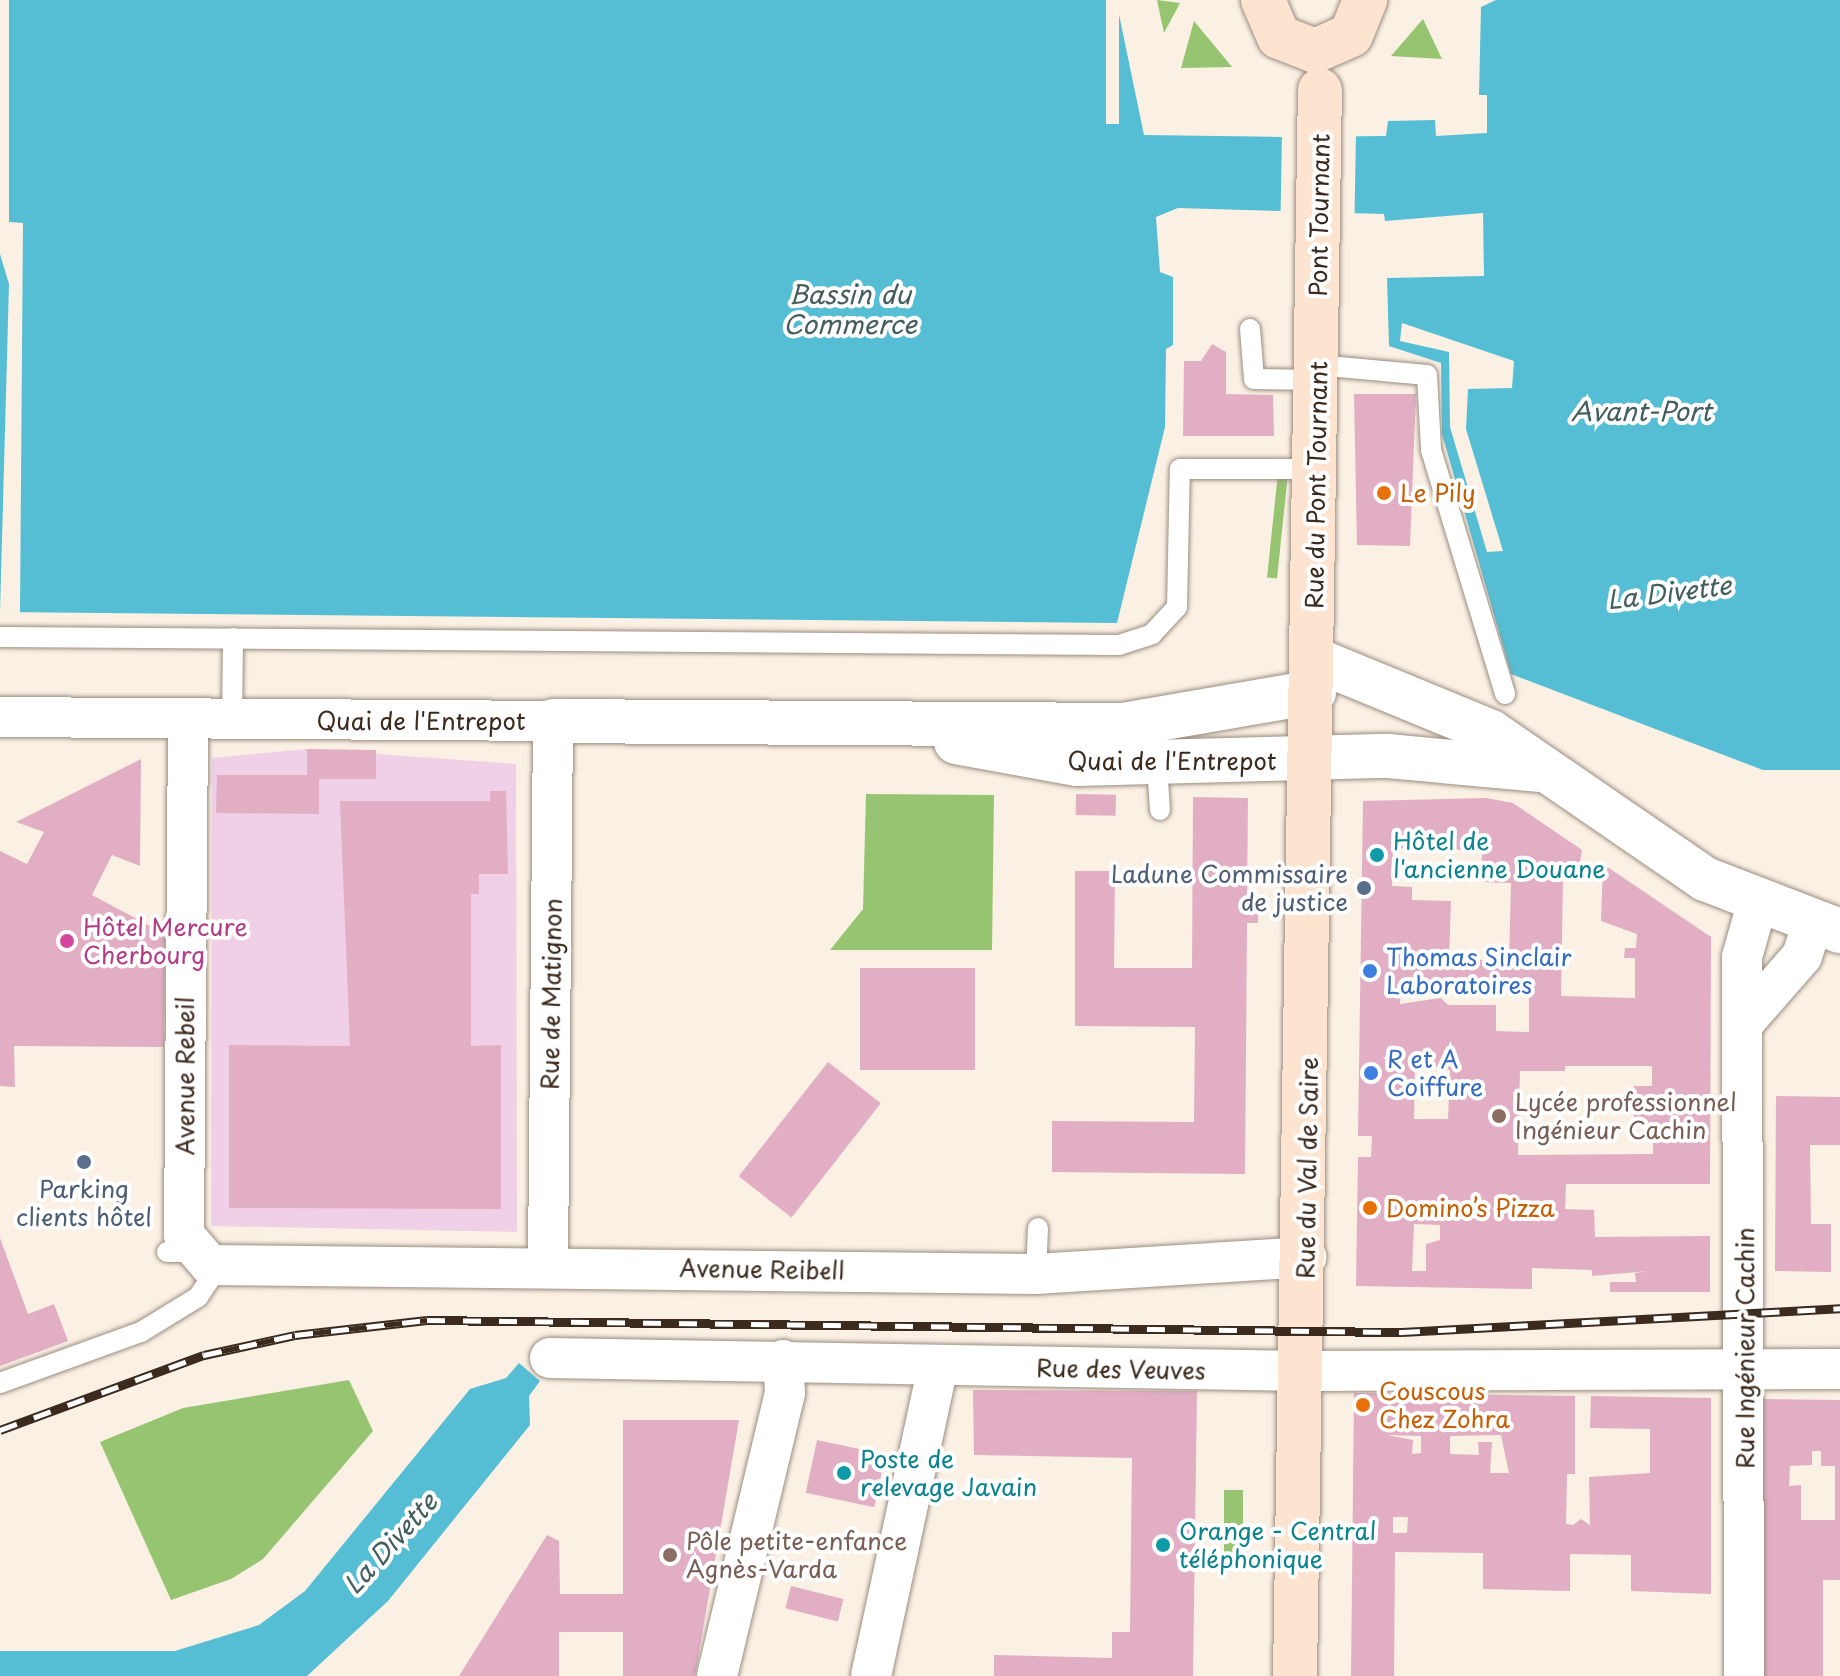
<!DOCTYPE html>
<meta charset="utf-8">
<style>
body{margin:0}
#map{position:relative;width:1840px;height:1676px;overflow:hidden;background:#faf0e3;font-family:"Playpen Sans",sans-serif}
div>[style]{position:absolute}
.built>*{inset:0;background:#efd0e6}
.green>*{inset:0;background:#97c471;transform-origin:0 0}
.water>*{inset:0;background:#56bed4}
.pier>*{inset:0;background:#faf0e3;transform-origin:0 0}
.building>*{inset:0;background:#e2aec4;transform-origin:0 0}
.roads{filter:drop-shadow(0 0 2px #9a8d80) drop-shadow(0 0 2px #9a8d80)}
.service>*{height:20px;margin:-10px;padding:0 10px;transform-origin:10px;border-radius:10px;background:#fff}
.minor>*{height:40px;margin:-20px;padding:0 20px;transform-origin:20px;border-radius:20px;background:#fff}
.tertiary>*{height:44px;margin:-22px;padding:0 22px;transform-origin:22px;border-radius:22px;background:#fff}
.secondary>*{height:44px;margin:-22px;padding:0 22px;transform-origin:22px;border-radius:22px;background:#fde4d0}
.rail>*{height:9px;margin-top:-4.5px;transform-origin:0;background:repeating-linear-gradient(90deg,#fff 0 18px,#3b2a1e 0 36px);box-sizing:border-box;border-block:2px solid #3b2a1e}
.dots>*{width:22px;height:22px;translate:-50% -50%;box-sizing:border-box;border:4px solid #fff;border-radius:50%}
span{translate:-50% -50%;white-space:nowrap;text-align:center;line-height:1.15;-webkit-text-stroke:8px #fff;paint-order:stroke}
.street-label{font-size:24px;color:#3b2a1e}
.food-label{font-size:24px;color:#c56008}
.left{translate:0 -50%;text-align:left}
.culture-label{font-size:24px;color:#0d838f}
.service-label{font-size:24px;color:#4e5e75}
.right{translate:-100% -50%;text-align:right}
.hotel-label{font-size:24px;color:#b23c85}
.shop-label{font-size:24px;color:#366cbe}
.education-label{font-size:24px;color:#785e54}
.water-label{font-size:26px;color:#445e5e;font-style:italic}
</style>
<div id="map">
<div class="built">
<div style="clip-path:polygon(307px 749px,516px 764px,517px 1232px,211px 1226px,212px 758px)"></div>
</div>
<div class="green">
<div style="clip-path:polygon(1157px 0,1180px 3px,1164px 33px)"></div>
<div style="clip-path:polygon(1423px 19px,1442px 59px,1391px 56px)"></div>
<div style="clip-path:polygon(1194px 21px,1232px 67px,1181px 68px)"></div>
<div style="left:1278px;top:473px;width:10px;height:105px;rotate:6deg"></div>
<div style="clip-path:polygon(866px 794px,994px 795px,992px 950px,830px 950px,863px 909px)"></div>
<div style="clip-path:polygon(349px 1380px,373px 1431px,263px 1559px,231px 1579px,171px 1600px,100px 1442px,183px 1408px)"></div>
<div style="left:1224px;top:1490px;width:19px;height:78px"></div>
</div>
<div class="water">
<div style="clip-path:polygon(0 0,1116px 0,1144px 135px,1281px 137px,1386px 136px,1388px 121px,1435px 120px,1436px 136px,1487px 133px,1487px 95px,1479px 95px,1481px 7px,1496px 0,1840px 0,1840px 770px,1763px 770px,1511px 674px,1442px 434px,1441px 363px,1389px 346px,1387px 278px,1484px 276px,1483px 213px,1385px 221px,1384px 214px,1178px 208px,1156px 217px,1160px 272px,1173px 277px,1173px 345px,1166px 349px,1165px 427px,1117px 623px,0 612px)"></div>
<div style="clip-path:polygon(519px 1363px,540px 1381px,529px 1396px,530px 1425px,388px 1601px,307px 1676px,0 1676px,0 1651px,175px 1651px,259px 1625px,305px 1591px,470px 1389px,506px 1378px)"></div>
</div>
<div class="pier">
<div style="clip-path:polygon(0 0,9px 0,9px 222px,23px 223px,20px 613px,0 612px,9px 284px,0 254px)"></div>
<div style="left:1106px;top:0;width:13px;height:124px"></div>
<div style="left:1356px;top:132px;width:86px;height:74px;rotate:91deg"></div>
<div style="clip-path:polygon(1402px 323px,1514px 361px,1512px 388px,1468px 389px,1466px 429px,1503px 551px,1487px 552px,1450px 427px,1449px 352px,1400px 341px)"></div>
</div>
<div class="building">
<div style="clip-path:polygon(1212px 344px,1226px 352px,1226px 394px,1273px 395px,1274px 436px,1183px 436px,1184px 361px,1201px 361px)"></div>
<div style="clip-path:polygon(1354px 394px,1416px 394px,1410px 546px,1357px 545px)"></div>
<div style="clip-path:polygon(307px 749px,376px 750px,376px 779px,319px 779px,319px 814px,216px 813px,217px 775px,307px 775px)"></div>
<div style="clip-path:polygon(141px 759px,140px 866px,112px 855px,92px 895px,165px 934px,164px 1047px,14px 1046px,15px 1087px,0 1086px,0 851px,27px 864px,44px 832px,16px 822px)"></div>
<div style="clip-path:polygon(490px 791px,506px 791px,508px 874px,479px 874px,479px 894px,471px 894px,471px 1046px,501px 1045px,501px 1209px,229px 1208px,229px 1045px,350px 1046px,340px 801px,490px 801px)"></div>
<div style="left:1076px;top:794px;width:40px;height:21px;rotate:1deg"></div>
<div style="clip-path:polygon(1193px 797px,1248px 798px,1247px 902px,1258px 902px,1258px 923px,1247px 923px,1245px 1174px,1052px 1172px,1052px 1121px,1194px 1122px,1195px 1027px,1075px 1026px,1075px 871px,1115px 871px,1114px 968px,1192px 968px)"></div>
<div style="clip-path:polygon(evenodd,1486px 798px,1513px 803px,1582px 850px,1580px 863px,1563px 876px,1561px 996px,1635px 998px,1635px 958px,1624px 958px,1625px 948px,1636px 948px,1637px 934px,1601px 921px,1603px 864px,1711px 937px,1710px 1184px,1566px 1184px,1565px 1209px,1594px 1210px,1595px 1237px,1710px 1236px,1710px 1292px,1610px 1292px,1610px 1282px,1636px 1282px,1635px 1273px,1648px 1271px,1592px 1276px,1592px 1270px,1532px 1268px,1532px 1289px,1356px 1286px,1358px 1157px,1371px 1157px,1372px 1136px,1358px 1136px,1363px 801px,1486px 798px,1393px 848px,1482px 850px,1481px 882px,1511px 883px,1509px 961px,1449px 959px,1451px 901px,1412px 900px,1412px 887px,1392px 886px,1393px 848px,1486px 798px,1401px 978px,1462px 990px,1529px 989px,1529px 1032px,1496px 1031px,1496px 1005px,1448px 1005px,1441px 998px,1400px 1004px,1401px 978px,1486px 798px,1415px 1063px,1450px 1070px,1448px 1119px,1414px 1119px,1415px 1063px,1486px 798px,1565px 1066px,1652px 1066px,1652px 1086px,1634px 1086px,1634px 1125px,1653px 1125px,1653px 1154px,1518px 1155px,1520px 1071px,1565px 1071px,1565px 1066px,1486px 798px,1414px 1224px,1440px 1225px,1440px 1240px,1426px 1244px,1426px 1271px,1412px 1271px,1414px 1224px)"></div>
<div style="left:860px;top:968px;width:115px;height:102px"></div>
<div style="left:828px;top:1062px;width:67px;height:145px;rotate:38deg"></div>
<div style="clip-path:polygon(1776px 1096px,1840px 1097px,1840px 1145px,1810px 1145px,1811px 1224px,1831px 1224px,1831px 1272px,1775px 1271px)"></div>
<div style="clip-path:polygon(0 1238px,28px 1314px,54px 1304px,68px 1341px,0 1366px)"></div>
<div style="clip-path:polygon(973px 1390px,1197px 1391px,1193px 1676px,994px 1676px,994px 1655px,1112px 1658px,1112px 1632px,1130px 1632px,1132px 1458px,974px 1455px)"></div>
<div style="clip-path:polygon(evenodd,1354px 1393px,1575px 1396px,1575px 1474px,1567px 1474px,1566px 1524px,1573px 1525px,1581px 1519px,1590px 1525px,1589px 1477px,1650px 1473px,1650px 1429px,1590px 1428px,1591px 1396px,1711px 1398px,1711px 1594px,1631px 1591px,1631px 1555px,1570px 1554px,1570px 1591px,1483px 1589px,1483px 1553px,1395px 1552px,1394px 1676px,1351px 1676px,1354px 1393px,1387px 1435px,1421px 1436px,1421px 1453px,1412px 1454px,1413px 1440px,1387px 1435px,1354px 1393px,1501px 1435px,1509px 1473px,1490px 1473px,1492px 1442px,1478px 1442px,1479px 1455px,1450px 1454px,1450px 1436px,1501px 1435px,1354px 1393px,1393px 1517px,1408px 1517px,1407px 1533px,1393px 1533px,1393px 1517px)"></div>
<div style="clip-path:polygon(evenodd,1763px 1399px,1840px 1400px,1840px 1580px,1823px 1580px,1823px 1676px,1763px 1676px,1763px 1399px,1812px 1451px,1821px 1451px,1821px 1466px,1835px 1466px,1835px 1520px,1801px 1520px,1801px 1485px,1789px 1486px,1790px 1466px,1812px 1465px,1812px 1451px)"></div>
<div style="clip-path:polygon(623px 1420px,739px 1420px,695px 1676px,623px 1676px,623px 1632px,559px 1632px,559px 1676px,459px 1676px,547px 1535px,559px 1541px,560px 1594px,623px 1594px)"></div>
<div style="left:817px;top:1440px;width:70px;height:54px;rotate:12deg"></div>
<div style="left:791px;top:1586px;width:54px;height:23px;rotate:14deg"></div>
</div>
<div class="roads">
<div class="service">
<div style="left:1250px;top:329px;width:50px;rotate:85.4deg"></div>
<div style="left:1254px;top:379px;width:63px;rotate:0.9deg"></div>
<div style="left:1317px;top:365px;width:110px;rotate:5.2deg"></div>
<div style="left:1427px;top:375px;width:75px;rotate:86.9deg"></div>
<div style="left:1431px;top:450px;width:255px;rotate:73.1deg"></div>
<div style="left:0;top:637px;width:1119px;rotate:0.41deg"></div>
<div style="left:1119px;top:645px;width:35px;rotate:-18deg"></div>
<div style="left:1152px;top:634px;width:37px;rotate:-47deg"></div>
<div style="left:1177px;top:607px;width:138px;rotate:-88.8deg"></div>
<div style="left:1180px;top:469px;width:136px"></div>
<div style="left:232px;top:722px;width:84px;rotate:-89.3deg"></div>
<div style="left:1157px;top:764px;width:46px;rotate:86.3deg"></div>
<div style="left:167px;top:1252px;width:25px"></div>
<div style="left:1036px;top:1274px;width:46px;rotate:-87.5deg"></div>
<div style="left:0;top:1383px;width:150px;rotate:-19.9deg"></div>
<div style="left:141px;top:1332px;width:67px;rotate:-31.6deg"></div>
<div style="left:198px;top:1297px;width:36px;rotate:-56deg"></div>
</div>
<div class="minor">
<div style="left:0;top:717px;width:553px;rotate:0.41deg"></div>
<div style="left:553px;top:721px;width:545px;rotate:90.53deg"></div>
<div style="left:188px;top:724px;width:511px;rotate:90.45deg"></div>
<div style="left:184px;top:1235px;width:40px;rotate:49deg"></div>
<div style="left:210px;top:1265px;width:826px;rotate:0.62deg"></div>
<div style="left:1036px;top:1274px;width:271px;rotate:-3.6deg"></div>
<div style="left:1746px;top:1020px;width:85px;rotate:-48.8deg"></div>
<div style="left:1802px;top:956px;width:35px;rotate:-72deg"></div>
<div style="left:550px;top:1358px;width:754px;rotate:0.99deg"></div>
<div style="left:1304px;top:1371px;width:536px;rotate:-0.21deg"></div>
<div style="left:717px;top:1676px;width:291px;rotate:-76.5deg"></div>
<div style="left:785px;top:1393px;width:33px;rotate:-93deg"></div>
<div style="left:871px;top:1676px;width:317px;rotate:-77.8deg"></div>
<div style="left:1744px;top:1676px;width:719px;rotate:-90.16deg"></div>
<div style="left:1742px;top:957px;width:55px;rotate:-74.2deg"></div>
</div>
<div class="tertiary">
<div style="left:1314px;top:659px;width:191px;rotate:22.4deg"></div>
<div style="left:1491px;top:732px;width:260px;rotate:34.5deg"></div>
<div style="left:1705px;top:879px;width:145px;rotate:21.1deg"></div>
<div style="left:553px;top:721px;width:570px;rotate:0.4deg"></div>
<div style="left:1123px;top:725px;width:194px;rotate:-9.8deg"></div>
<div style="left:956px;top:742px;width:123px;rotate:10.3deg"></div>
<div style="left:1077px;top:764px;width:311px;rotate:-1.5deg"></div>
<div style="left:1388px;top:756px;width:151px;rotate:5.3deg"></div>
</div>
<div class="secondary">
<div style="left:1263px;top:0;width:40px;rotate:66.6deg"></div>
<div style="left:1279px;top:37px;width:39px;rotate:21deg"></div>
<div style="left:1315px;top:51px;width:39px;rotate:-24deg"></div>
<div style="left:1351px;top:35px;width:38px;rotate:-68deg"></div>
<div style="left:1295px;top:1676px;width:1586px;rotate:-89.1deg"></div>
</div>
</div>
<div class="rail">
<div style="left:0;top:1430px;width:217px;rotate:-20.2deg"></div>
<div style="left:204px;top:1355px;width:93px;rotate:-12.4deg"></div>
<div style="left:295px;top:1335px;width:133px;rotate:-6.5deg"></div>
<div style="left:427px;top:1320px;width:975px;rotate:0.71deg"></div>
<div style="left:1402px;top:1332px;width:439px;rotate:-3.1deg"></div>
</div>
<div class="dots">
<div style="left:1384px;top:493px;background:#e8710a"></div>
<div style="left:1377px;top:855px;background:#0f9aa8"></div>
<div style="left:1364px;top:888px;background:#5c6f8a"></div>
<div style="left:67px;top:941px;background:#d1479c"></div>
<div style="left:1370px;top:971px;background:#3f7fe0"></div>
<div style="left:1371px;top:1073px;background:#3f7fe0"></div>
<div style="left:1499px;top:1116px;background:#8d6e63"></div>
<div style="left:84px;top:1162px;background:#5c6f8a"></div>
<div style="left:1370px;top:1208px;background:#e8710a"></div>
<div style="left:1363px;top:1405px;background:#e8710a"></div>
<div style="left:844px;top:1473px;background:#0f9aa8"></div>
<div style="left:1163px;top:1545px;background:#0f9aa8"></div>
<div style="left:670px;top:1555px;background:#8d6e63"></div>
</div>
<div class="street-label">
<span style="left:1319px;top:215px;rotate:-89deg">Pont Tournant</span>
<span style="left:1316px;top:485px;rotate:-89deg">Rue du Pont Tournant</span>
<span style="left:421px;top:721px">Quai de l'Entrepot</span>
<span style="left:1172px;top:761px">Quai de l'Entrepot</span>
<span style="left:551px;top:994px;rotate:-89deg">Rue de Matignon</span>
<span style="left:185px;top:1076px;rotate:-90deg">Avenue Rebeil</span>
<span style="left:1307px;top:1168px;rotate:-89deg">Rue du Val de Saire</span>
<span style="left:762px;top:1269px;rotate:1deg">Avenue Reibell</span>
<span style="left:1745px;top:1348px;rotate:-90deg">Rue Ingénieur Cachin</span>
<span style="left:1121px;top:1369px;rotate:1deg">Rue des Veuves</span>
</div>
<div class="food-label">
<span class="left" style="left:1400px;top:493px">Le Pily</span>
<span class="left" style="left:1386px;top:1208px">Domino’s Pizza</span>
<span class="left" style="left:1379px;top:1405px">Couscous<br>Chez Zohra</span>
</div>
<div class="culture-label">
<span class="left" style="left:1393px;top:855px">Hôtel de<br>l'ancienne Douane</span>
<span class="left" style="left:860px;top:1473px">Poste de<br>relevage Javain</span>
<span class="left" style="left:1179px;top:1545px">Orange - Central<br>téléphonique</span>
</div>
<div class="service-label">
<span class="right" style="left:1348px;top:888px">Ladune Commissaire<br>de justice</span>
<span style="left:84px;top:1203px">Parking<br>clients hôtel</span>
</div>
<div class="hotel-label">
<span class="left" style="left:83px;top:941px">Hôtel Mercure<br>Cherbourg</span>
</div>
<div class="shop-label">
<span class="left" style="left:1386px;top:971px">Thomas Sinclair<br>Laboratoires</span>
<span class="left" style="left:1387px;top:1073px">R et A<br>Coiffure</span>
</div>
<div class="education-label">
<span class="left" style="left:1515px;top:1116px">Lycée professionnel<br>Ingénieur Cachin</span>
<span class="left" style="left:686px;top:1555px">Pôle petite-enfance<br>Agnès-Varda</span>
</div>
<div class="water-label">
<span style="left:850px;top:309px">Bassin du<br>Commerce</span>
<span style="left:1641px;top:411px">Avant-Port</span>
<span style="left:1669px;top:592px;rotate:-7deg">La Divette</span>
<span style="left:390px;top:1543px;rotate:-48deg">La Divette</span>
</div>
</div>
